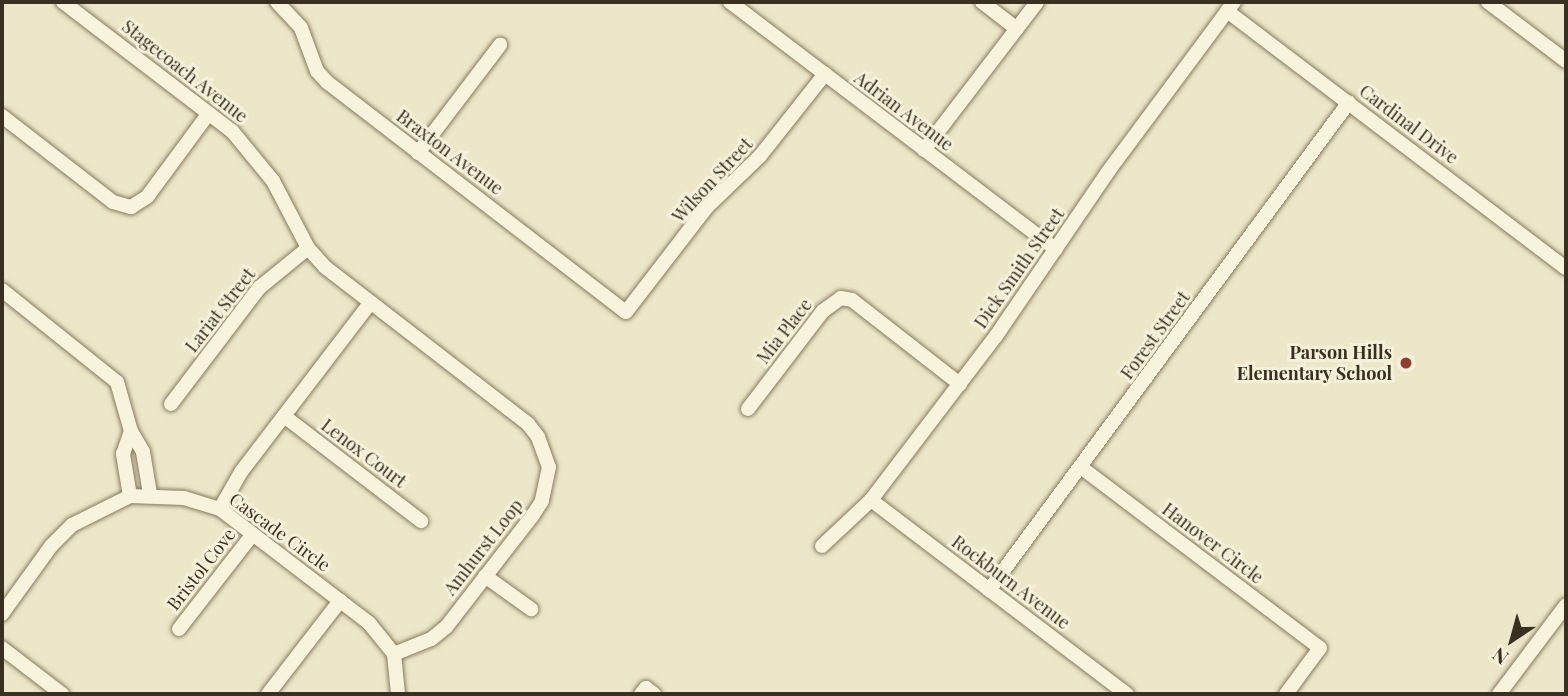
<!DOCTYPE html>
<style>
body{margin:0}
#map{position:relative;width:1568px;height:696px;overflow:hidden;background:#ece7c9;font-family:"Playfair Display",serif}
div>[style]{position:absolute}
.roads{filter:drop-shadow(0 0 2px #887a5f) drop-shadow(0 0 2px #887a5f)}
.minor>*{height:14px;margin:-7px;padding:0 7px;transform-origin:7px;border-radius:7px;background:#f7f3dc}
.dots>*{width:19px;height:19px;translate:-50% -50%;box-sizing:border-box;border:4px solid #f4f0d9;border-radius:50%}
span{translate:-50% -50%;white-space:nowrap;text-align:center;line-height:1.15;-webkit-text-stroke:6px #f4f0d9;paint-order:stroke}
.street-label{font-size:18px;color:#393021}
.poi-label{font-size:18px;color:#393021;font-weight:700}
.right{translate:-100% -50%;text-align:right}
.frame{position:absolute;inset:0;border:4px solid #393021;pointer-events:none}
.north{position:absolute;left:1477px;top:605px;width:70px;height:70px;-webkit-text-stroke:5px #f4f0d9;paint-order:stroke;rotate:216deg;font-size:19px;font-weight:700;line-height:28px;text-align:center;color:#393021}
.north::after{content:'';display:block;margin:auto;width:24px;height:32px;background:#393021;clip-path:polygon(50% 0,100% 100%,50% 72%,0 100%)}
</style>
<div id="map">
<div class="roads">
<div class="minor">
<div style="left:63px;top:2px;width:213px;rotate:37.4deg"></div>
<div style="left:232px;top:131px;width:65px;rotate:50.6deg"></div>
<div style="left:273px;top:181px;width:76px;rotate:62.4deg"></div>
<div style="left:308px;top:248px;width:25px;rotate:48deg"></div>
<div style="left:325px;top:267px;width:257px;rotate:37.7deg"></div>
<div style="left:528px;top:424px;width:16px;rotate:52deg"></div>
<div style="left:538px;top:437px;width:32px;rotate:70deg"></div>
<div style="left:549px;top:467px;width:35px;rotate:102deg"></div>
<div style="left:542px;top:501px;width:17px;rotate:123deg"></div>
<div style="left:533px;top:515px;width:142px;rotate:127.8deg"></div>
<div style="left:446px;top:627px;width:19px;rotate:141deg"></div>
<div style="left:431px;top:639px;width:40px;rotate:158deg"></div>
<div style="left:277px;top:2px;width:35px;rotate:47deg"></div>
<div style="left:301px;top:28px;width:46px;rotate:69.6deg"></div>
<div style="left:317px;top:71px;width:15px;rotate:48deg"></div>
<div style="left:327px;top:82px;width:377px;rotate:37.6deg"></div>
<div style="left:626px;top:312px;width:133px;rotate:-52.4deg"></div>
<div style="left:707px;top:207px;width:74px;rotate:-43.9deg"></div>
<div style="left:760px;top:156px;width:105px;rotate:-51.6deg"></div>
<div style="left:730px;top:2px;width:409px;rotate:37.2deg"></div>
<div style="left:982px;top:2px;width:44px;rotate:37.6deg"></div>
<div style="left:1488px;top:2px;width:98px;rotate:37.1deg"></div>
<div style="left:1227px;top:11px;width:425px;rotate:37.2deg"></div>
<div style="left:2px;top:116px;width:140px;rotate:37.8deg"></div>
<div style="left:113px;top:202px;width:19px;rotate:16deg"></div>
<div style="left:131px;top:207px;width:19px;rotate:-32deg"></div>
<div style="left:147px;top:197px;width:104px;rotate:-53.6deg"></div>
<div style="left:924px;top:150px;width:186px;rotate:-52.6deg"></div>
<div style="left:418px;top:153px;width:136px;rotate:-52.8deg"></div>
<div style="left:2px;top:290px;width:147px;rotate:38.7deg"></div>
<div style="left:117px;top:382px;width:51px;rotate:74.1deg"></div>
<div style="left:131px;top:431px;width:24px;rotate:60deg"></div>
<div style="left:143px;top:452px;width:43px;rotate:80.5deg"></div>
<div style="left:171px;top:404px;width:146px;rotate:-52.8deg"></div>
<div style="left:259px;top:288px;width:63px;rotate:-39.2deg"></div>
<div style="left:748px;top:409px;width:123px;rotate:-52.6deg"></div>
<div style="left:823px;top:311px;width:22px;rotate:-36deg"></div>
<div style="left:841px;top:298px;width:11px;rotate:10deg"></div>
<div style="left:852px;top:300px;width:137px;rotate:37.9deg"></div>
<div style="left:284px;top:416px;width:173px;rotate:37.5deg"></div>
<div style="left:1082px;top:468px;width:298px;rotate:37.1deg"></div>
<div style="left:1320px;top:648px;width:57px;rotate:126.5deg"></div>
<div style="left:130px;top:496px;width:43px;rotate:-99.5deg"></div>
<div style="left:123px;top:454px;width:24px;rotate:-71deg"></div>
<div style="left:871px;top:500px;width:321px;rotate:37.2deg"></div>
<div style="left:220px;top:509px;width:43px;rotate:-60.4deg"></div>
<div style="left:241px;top:472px;width:213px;rotate:-52.6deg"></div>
<div style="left:822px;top:546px;width:67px;rotate:-43.2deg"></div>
<div style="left:871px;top:500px;width:206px;rotate:-52.7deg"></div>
<div style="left:996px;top:336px;width:197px;rotate:-55.7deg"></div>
<div style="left:1107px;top:173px;width:213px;rotate:-53.4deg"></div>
<div style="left:485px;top:576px;width:57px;rotate:35.7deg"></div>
<div style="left:989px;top:590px;width:606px;rotate:-53.58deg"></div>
<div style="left:2px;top:614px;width:84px;rotate:-54.2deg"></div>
<div style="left:51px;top:546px;width:30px;rotate:-45deg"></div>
<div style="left:72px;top:525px;width:65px;rotate:-26.6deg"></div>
<div style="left:130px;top:496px;width:54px;rotate:2.1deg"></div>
<div style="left:184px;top:498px;width:38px;rotate:17deg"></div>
<div style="left:220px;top:509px;width:188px;rotate:37.4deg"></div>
<div style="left:369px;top:623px;width:40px;rotate:51deg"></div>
<div style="left:394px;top:654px;width:40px;rotate:84.3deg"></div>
<div style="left:179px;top:629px;width:120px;rotate:-52.1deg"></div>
<div style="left:2px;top:648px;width:76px;rotate:37.5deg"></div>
<div style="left:268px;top:694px;width:118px;rotate:-52.3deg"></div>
<div style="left:641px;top:694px;width:8px;rotate:-50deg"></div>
<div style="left:646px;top:688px;width:10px;rotate:37deg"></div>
<div style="left:1499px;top:694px;width:111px;rotate:-53deg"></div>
</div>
</div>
<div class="dots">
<div style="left:1406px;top:363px;background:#943e32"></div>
</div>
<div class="street-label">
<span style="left:185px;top:71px;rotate:38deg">Stagecoach Avenue</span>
<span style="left:904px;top:111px;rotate:37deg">Adrian Avenue</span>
<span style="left:1409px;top:124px;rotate:37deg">Cardinal Drive</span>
<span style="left:450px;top:152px;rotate:37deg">Braxton Avenue</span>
<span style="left:712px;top:180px;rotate:-47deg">Wilson Street</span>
<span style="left:1019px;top:268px;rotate:-55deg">Dick Smith Street</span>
<span style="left:220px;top:310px;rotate:-52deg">Lariat Street</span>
<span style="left:784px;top:331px;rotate:-52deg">Mia Place</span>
<span style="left:1155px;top:335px;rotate:-54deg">Forest Street</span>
<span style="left:364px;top:453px;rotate:37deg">Lenox Court</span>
<span style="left:280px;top:532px;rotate:36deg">Cascade Circle</span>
<span style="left:1213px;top:543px;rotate:37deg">Hanover Circle</span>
<span style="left:483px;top:547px;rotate:-52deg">Amhurst Loop</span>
<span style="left:201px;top:569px;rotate:-52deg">Bristol Cove</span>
<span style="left:1011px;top:582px;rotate:37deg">Rockburn Avenue</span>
</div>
<div class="poi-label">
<span class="right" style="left:1392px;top:363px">Parson Hills<br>Elementary School</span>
</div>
<div class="frame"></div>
<div class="north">N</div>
</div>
